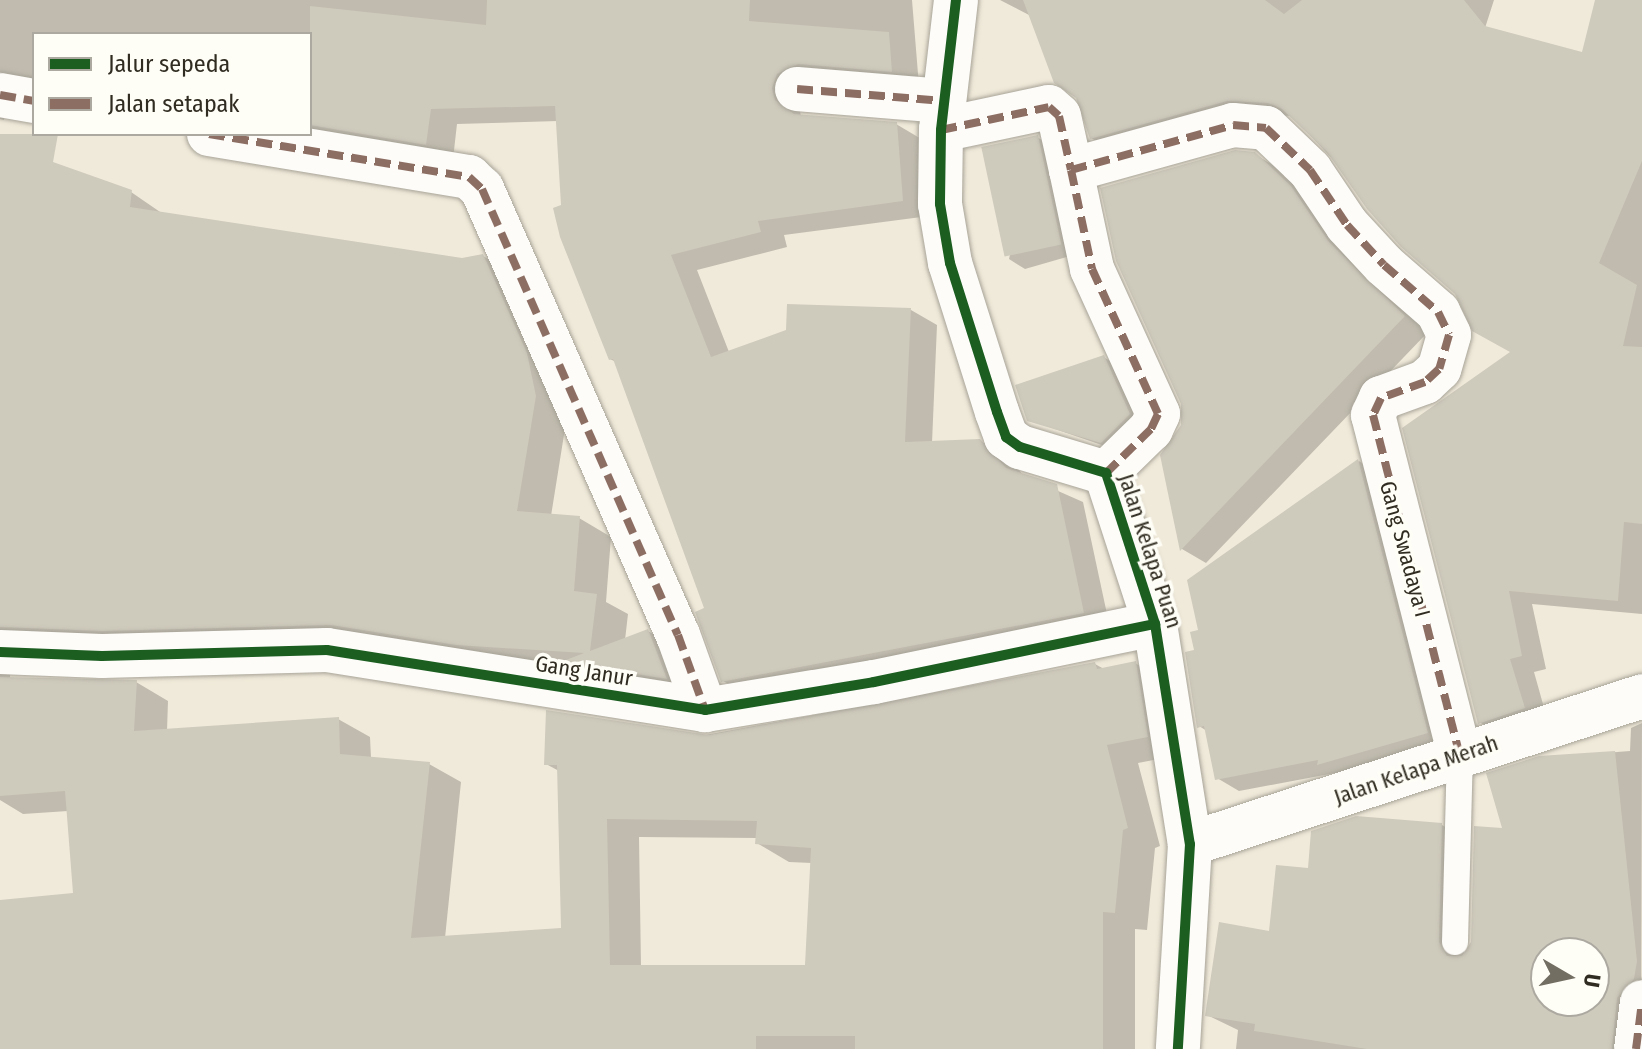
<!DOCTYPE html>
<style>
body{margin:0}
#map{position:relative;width:1642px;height:1049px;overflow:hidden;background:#f0eada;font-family:"Fira Sans Condensed",sans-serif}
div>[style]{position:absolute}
.shadow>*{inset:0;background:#0003}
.building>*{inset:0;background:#cecabc;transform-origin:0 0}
.roads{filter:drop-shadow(0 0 2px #a7a397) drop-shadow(0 0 2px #a7a397)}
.service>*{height:26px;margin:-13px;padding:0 13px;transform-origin:13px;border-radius:13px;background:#fdfcf9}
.minor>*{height:44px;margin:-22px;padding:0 22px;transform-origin:22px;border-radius:22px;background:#fdfcf9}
.quiet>*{height:8px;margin-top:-4px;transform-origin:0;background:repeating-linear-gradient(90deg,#8d6e63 0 16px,transparent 0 24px)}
.cycleway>*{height:10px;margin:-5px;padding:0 5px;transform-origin:5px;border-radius:5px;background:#1b5e20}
span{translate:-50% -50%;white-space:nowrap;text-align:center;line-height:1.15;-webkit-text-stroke:7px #fefdf6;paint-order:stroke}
.street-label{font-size:22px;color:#302c21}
.legend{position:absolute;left:32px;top:32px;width:280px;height:104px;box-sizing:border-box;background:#fefdf6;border:2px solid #aca9a1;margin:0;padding:10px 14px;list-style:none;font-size:24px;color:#302c21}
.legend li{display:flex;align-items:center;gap:16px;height:40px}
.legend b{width:40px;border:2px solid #aca9a1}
.north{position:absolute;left:1530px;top:937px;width:80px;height:80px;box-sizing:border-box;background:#fefdf6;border:2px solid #aca9a1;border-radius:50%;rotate:99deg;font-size:22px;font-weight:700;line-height:32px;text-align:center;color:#302c21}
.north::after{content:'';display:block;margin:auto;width:28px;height:36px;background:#736e62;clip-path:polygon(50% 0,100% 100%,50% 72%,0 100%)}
</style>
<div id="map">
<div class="shadow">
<div style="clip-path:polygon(0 0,912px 0,919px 86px,798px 102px,801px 116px,896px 124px,923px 140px,929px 216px,784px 235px,787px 247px,697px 270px,729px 352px,911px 310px,937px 325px,932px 443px,980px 441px,1007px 457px,1024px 476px,1083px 502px,1110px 628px,750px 696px,723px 681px,707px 610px,616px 362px,610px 359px,563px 206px,558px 121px,457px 124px,453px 159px,310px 134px,310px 34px,34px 34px,34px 85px,7px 95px,4px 120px,0 119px)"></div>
<div style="clip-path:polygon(1000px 0,1494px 0,1485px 28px,1584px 55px,1597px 0,1642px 0,1642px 614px,1532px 604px,1546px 669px,1534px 672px,1548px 722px,1504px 736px,1479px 722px,1514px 352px,1292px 116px,1253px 114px,1116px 152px,1091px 138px,1078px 97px,1031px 16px)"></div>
<div style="clip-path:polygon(1037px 137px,1054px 147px,1077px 254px,1025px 269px,1009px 259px)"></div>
<div style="clip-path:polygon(evenodd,0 146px,131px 192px,163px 214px,462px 260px,483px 256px,515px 274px,567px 416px,551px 516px,579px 518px,611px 537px,606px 602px,628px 614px,625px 640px,648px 631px,680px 650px,698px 696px,596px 679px,10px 658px,10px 679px,136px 682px,168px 701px,167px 731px,338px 719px,370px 737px,371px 758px,429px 764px,461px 782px,445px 938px,563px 930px,559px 771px,546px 764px,1095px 664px,1104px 669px,1135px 663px,1167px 682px,1179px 755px,1138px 763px,1160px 846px,1155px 848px,1147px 930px,1135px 929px,1135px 1049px,0 1049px,0 902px,76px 895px,68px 811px,23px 814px,0 800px,0 146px,639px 837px,757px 838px,757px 843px,789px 862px,812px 863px,807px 967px,641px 967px,639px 837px)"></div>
<div style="clip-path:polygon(1254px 154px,1280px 169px,1428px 332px,1206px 563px,1182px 549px,1162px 456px,1183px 425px)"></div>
<div style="clip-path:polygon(1103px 357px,1120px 366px,1146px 424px,1119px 451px,1029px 420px)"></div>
<div style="clip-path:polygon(1359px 461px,1380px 474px,1450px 746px,1341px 777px,1335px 773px,1239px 791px,1217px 778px,1207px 731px,1199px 726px,1200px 632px)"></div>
<div style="clip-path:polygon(evenodd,1642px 723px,1641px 1049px,1236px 1049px,1238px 1030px,1207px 1015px,1271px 933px,1310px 870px,1442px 825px,1467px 840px,1464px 957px,1473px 943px,1505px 830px,1540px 758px,1630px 751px,1631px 728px,1642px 723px,1546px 953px,1594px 953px,1594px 1001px,1546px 1001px,1546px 953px)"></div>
</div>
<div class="building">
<div style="clip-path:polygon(487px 0,750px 0,749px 21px,889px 32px,892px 72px,798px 64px,777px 74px,772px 88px,775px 100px,794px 114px,897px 122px,903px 201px,758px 221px,761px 232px,671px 255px,711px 357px,786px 330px,787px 304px,911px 308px,905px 442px,980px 439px,1006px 468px,1057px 484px,1084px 613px,721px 682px,695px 612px,704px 608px,613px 359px,609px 360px,560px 237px,553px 208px,561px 205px,555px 106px,431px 109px,426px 145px,310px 125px,310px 6px,486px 25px)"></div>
<div style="clip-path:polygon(1023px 0,1265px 0,1284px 14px,1302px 0,1464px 0,1485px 26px,1582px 52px,1595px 0,1642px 0,1642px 161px,1599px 263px,1637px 285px,1623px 346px,1642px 347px,1642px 524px,1624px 522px,1618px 601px,1509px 591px,1522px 656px,1510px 659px,1525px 708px,1478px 724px,1402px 428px,1510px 352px,1472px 331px,1455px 294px,1401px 247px,1367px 209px,1327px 152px,1282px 109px,1268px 103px,1227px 101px,1090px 139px,1076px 98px,1054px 83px)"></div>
<div style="clip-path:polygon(0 134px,58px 134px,53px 162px,132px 190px,130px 207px,462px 258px,483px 254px,527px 353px,536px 396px,517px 511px,580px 516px,574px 591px,597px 594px,590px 651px,648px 629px,667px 679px,561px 662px,584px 653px,456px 645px,331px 625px,102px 631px,0 627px)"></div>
<div style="left:1038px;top:135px;width:112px;height:58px;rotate:78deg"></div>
<div style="clip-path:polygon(1235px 150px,1255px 152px,1291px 186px,1329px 242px,1405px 316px,1180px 551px,1160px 455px,1181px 425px,1181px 404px,1116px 261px,1100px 188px)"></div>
<div style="clip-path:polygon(1104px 355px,1130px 414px,1101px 443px,1027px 421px,1015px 385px)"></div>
<div style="clip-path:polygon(1358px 459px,1428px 733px,1317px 765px,1318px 760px,1215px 780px,1204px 726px,1197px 728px,1185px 652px,1194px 650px,1190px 632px,1198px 630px,1187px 580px)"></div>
<div style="clip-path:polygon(evenodd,1136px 661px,1148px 737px,1107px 745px,1128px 828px,1123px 830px,1115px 913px,1103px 912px,1103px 1049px,855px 1049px,855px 1036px,756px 1036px,756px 1049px,0 1049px,0 900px,73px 893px,65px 791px,0 796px,0 677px,137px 680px,134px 731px,339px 717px,340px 754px,430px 762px,411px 938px,561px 928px,557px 765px,544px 765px,546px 710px,709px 735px,1095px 662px,1097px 669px,1136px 661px,607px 819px,757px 821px,755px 844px,811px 848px,805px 965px,610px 965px,607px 819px)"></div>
<div style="clip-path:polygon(evenodd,1615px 751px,1637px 961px,1634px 979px,1617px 998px,1612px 1049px,1367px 1049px,1254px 1031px,1255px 1024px,1205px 1016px,1219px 922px,1269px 931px,1276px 865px,1308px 868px,1311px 831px,1356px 816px,1442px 823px,1439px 942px,1447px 956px,1462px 956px,1471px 942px,1474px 826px,1502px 828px,1486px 773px,1539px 756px,1615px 751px,1546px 953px,1594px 953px,1594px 1001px,1546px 1001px,1546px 953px)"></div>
</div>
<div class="roads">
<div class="service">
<div style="left:1455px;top:942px;width:186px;rotate:-88.5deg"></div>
</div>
<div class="minor">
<div style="left:956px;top:0;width:131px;rotate:96.6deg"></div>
<div style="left:941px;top:130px;width:74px;rotate:90.8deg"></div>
<div style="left:940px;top:204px;width:60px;rotate:80.4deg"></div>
<div style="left:950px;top:263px;width:156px;rotate:72.5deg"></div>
<div style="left:997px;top:412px;width:27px;rotate:70deg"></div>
<div style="left:1006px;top:437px;width:17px;rotate:36deg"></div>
<div style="left:1020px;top:447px;width:90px;rotate:16.8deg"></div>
<div style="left:1106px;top:473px;width:159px;rotate:72deg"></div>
<div style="left:1155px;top:624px;width:223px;rotate:81deg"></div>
<div style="left:1190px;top:844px;width:205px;rotate:93.4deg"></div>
<div style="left:797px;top:89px;width:147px;rotate:4.7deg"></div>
<div style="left:0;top:95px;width:35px;rotate:10deg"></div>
<div style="left:941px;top:130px;width:110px;rotate:-12deg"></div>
<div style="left:1049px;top:107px;width:13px;rotate:42deg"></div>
<div style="left:1059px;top:116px;width:55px;rotate:77.5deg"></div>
<div style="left:1071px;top:170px;width:168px;rotate:-15.5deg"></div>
<div style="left:1233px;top:125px;width:33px;rotate:5deg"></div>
<div style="left:1266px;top:128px;width:61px;rotate:43.7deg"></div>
<div style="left:1310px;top:170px;width:66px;rotate:56.1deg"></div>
<div style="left:1347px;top:225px;width:54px;rotate:47.2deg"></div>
<div style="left:1384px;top:265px;width:72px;rotate:41deg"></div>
<div style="left:1438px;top:312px;width:25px;rotate:64deg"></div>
<div style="left:1449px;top:335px;width:35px;rotate:106deg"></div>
<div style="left:1439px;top:369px;width:19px;rotate:137deg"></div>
<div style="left:1425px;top:382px;width:47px;rotate:160deg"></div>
<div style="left:1381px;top:398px;width:19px;rotate:115deg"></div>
<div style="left:1373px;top:415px;width:352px;rotate:75.7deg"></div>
<div style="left:209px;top:134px;width:264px;rotate:9.4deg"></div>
<div style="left:469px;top:177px;width:18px;rotate:43deg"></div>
<div style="left:482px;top:189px;width:487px;rotate:66.3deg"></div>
<div style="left:678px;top:635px;width:80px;rotate:70.2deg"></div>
<div style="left:1071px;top:170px;width:101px;rotate:78deg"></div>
<div style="left:1092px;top:269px;width:159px;rotate:65.5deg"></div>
<div style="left:1158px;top:414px;width:17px;rotate:115deg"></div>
<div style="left:1151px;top:429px;width:63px;rotate:135.6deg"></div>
<div style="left:0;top:652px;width:102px;rotate:2.2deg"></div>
<div style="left:102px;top:656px;width:225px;rotate:-1.5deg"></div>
<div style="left:327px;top:650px;width:383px;rotate:9deg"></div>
<div style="left:705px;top:710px;width:171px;rotate:-9.4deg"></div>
<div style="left:874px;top:682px;width:287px;rotate:-11.7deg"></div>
<div style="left:1190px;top:844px;width:476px;rotate:-18.1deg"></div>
<div style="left:1636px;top:1049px;width:47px;rotate:-82.7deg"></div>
</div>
</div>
<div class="quiet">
<div style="left:797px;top:89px;width:147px;rotate:4.7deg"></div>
<div style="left:0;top:95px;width:35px;rotate:10deg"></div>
<div style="left:941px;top:130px;width:110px;rotate:-12deg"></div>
<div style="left:1049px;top:107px;width:13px;rotate:42deg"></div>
<div style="left:1059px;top:116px;width:55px;rotate:77.5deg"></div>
<div style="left:1071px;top:170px;width:168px;rotate:-15.5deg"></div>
<div style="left:1233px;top:125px;width:33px;rotate:5deg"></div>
<div style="left:1266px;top:128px;width:61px;rotate:43.7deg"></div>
<div style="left:1310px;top:170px;width:66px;rotate:56.1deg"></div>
<div style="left:1347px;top:225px;width:54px;rotate:47.2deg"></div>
<div style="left:1384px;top:265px;width:72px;rotate:41deg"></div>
<div style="left:1438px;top:312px;width:25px;rotate:64deg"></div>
<div style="left:1449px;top:335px;width:35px;rotate:106deg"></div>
<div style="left:1439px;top:369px;width:19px;rotate:137deg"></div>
<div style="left:1425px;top:382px;width:47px;rotate:160deg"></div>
<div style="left:1381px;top:398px;width:19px;rotate:115deg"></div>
<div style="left:1373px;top:415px;width:352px;rotate:75.7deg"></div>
<div style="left:209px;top:134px;width:264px;rotate:9.4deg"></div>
<div style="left:469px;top:177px;width:18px;rotate:43deg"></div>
<div style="left:482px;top:189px;width:487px;rotate:66.3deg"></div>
<div style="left:678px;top:635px;width:80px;rotate:70.2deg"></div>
<div style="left:1071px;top:170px;width:101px;rotate:78deg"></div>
<div style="left:1092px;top:269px;width:159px;rotate:65.5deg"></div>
<div style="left:1158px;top:414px;width:17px;rotate:115deg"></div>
<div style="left:1151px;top:429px;width:63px;rotate:135.6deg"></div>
<div style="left:1636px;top:1049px;width:47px;rotate:-82.7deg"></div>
</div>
<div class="cycleway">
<div style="left:956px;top:0;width:131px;rotate:96.6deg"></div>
<div style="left:941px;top:130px;width:74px;rotate:90.8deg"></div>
<div style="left:940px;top:204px;width:60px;rotate:80.4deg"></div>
<div style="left:950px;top:263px;width:156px;rotate:72.5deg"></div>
<div style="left:997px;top:412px;width:27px;rotate:70deg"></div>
<div style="left:1006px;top:437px;width:17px;rotate:36deg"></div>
<div style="left:1020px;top:447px;width:90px;rotate:16.8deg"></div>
<div style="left:1106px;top:473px;width:159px;rotate:72deg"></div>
<div style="left:1155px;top:624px;width:223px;rotate:81deg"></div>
<div style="left:1190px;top:844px;width:205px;rotate:93.4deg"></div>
<div style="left:0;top:652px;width:102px;rotate:2.2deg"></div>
<div style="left:102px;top:656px;width:225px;rotate:-1.5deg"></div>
<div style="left:327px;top:650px;width:383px;rotate:9deg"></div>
<div style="left:705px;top:710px;width:171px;rotate:-9.4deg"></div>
<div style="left:874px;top:682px;width:287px;rotate:-11.7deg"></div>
</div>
<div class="street-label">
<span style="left:1405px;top:549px;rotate:75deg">Gang Swadaya I</span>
<span style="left:1150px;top:551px;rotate:72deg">Jalan Kelapa Puan</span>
<span style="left:584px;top:671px;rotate:9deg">Gang Janur</span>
<span style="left:1416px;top:770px;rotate:-19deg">Jalan Kelapa Merah</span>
</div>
<ul class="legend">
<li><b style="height:10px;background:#1b5e20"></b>Jalur sepeda</li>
<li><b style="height:10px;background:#8d6e63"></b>Jalan setapak</li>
</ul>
<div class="north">U</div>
</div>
